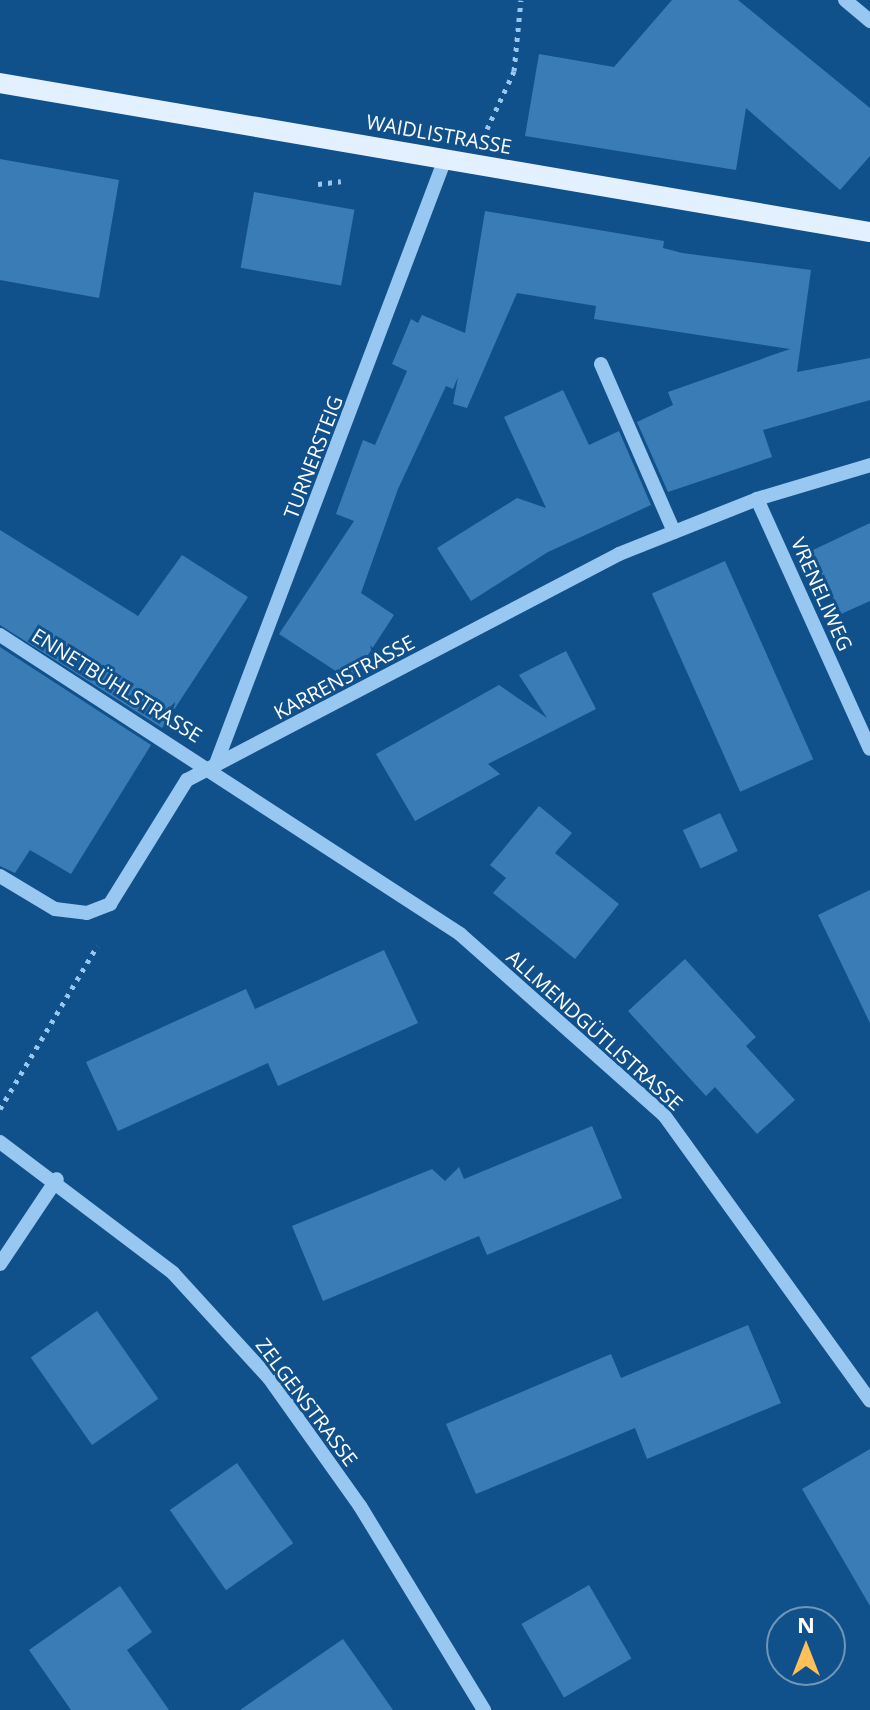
<!DOCTYPE html>
<meta charset="utf-8">
<style>
body{margin:0}
#map{position:relative;width:870px;height:1710px;overflow:hidden;background:#11518b;font-family:"Open Sans",sans-serif}
div>[style]{position:absolute}
.building>*{inset:0;background:#3a7cb5;transform-origin:0 0}
.path>*{height:5px;margin-top:-2.5px;transform-origin:0;background:repeating-linear-gradient(90deg,#98c8f1 0 4px,transparent 0 10px)}
.minor>*{height:14px;margin:-7px;padding:0 7px;transform-origin:7px;border-radius:7px;background:#98c8f1}
.major>*{height:20px;margin:-10px;padding:0 10px;transform-origin:10px;border-radius:10px;background:#e3f0ff}
span{translate:-50% -50%;white-space:nowrap;text-align:center;line-height:1.15;-webkit-text-stroke:6px #11518b;paint-order:stroke}
.street-label{font-size:20px;color:#fff}
.north{position:absolute;left:766px;top:1606px;width:80px;height:80px;box-sizing:border-box;background:#11518b;border:2px solid #7097b9;border-radius:50%;rotate:0deg;font-size:22px;font-weight:700;line-height:32px;text-align:center;color:#fff}
.north::after{content:'';display:block;margin:auto;width:28px;height:36px;background:#ffc059;clip-path:polygon(50% 0,100% 100%,50% 72%,0 100%)}
</style>
<div id="map">
<div class="building">
<div style="clip-path:polygon(672px 0,738px 0,870px 108px,870px 156px,840px 190px,746px 108px,736px 170px,525px 136px,539px 54px,614px 67px)"></div>
<div style="clip-path:polygon(0 159px,119px 180px,99px 298px,0 280px)"></div>
<div style="left:254px;top:192px;width:102px;height:77px;rotate:10deg"></div>
<div style="clip-path:polygon(485px 211px,664px 241px,663px 248px,682px 253px,811px 270px,797px 372px,870px 358px,870px 400px,763px 430px,772px 457px,668px 492px,637px 422px,673px 405px,668px 392px,790px 349px,594px 319px,596px 306px,517px 293px,467px 408px,453px 404px,458px 377px,453px 389px,446px 386px,398px 489px,361px 593px,394px 615px,351px 681px,279px 634px,354px 521px,336px 514px,363px 440px,375px 445px,407px 371px,392px 364px,411px 319px,418px 323px,422px 315px,465px 333px)"></div>
<div style="clip-path:polygon(563px 390px,589px 445px,619px 431px,651px 505px,548px 552px,471px 601px,437px 548px,517px 498px,546px 508px,504px 417px)"></div>
<div style="clip-path:polygon(870px 523px,870px 601px,841px 614px,811px 551px)"></div>
<div style="clip-path:polygon(0 530px,138px 616px,182px 555px,248px 597px,162px 728px,0 625px)"></div>
<div style="left:725px;top:561px;width:217px;height:80px;rotate:66deg"></div>
<div style="clip-path:polygon(0 647px,151px 745px,71px 874px,30px 850px,15px 873px,0 866px)"></div>
<div style="clip-path:polygon(566px 651px,596px 709px,488px 764px,500px 774px,415px 821px,376px 754px,499px 685px,547px 718px,519px 675px)"></div>
<div style="clip-path:polygon(539px 806px,572px 833px,555px 853px,619px 904px,575px 959px,493px 893px,506px 878px,490px 865px)"></div>
<div style="left:720px;top:813px;width:42px;height:41px;rotate:65deg"></div>
<div style="clip-path:polygon(870px 890px,870px 1023px,818px 915px)"></div>
<div style="clip-path:polygon(384px 950px,418px 1023px,278px 1086px,268px 1063px,118px 1131px,86px 1062px,246px 989px,255px 1009px)"></div>
<div style="clip-path:polygon(685px 959px,756px 1037px,746px 1046px,795px 1100px,757px 1134px,715px 1087px,706px 1096px,628px 1011px)"></div>
<div style="clip-path:polygon(592px 1126px,622px 1198px,487px 1255px,479px 1236px,323px 1301px,292px 1226px,432px 1169px,445px 1181px,459px 1167px,464px 1179px)"></div>
<div style="left:97px;top:1311px;width:107px;height:81px;rotate:55deg"></div>
<div style="clip-path:polygon(748px 1325px,781px 1403px,647px 1459px,635px 1428px,476px 1494px,446px 1424px,611px 1354px,621px 1378px)"></div>
<div style="clip-path:polygon(870px 1449px,870px 1606px,802px 1489px)"></div>
<div style="left:237px;top:1463px;width:98px;height:82px;rotate:55deg"></div>
<div style="left:589px;top:1585px;width:85px;height:78px;rotate:60deg"></div>
<div style="clip-path:polygon(120px 1586px,152px 1632px,127px 1650px,169px 1710px,71px 1710px,29px 1650px)"></div>
<div style="clip-path:polygon(343px 1639px,393px 1710px,240px 1710px)"></div>
</div>
<div class="path">
<div style="left:487px;top:129px;width:64px;rotate:-65deg"></div>
<div style="left:514px;top:71px;width:71px;rotate:-84.4deg"></div>
<div style="left:318px;top:184px;width:23px;rotate:-7deg"></div>
<div style="left:0;top:1109px;width:190px;rotate:-59.2deg"></div>
</div>
<div class="minor">
<div style="left:845px;top:0;width:33px;rotate:40deg"></div>
<div style="left:601px;top:364px;width:183px;rotate:66.5deg"></div>
<div style="left:757px;top:499px;width:274px;rotate:65.7deg"></div>
<div style="left:0;top:635px;width:549px;rotate:33.02deg"></div>
<div style="left:460px;top:934px;width:273px;rotate:41.6deg"></div>
<div style="left:664px;top:1115px;width:352px;rotate:54.2deg"></div>
<div style="left:214px;top:769px;width:652px;rotate:-69.26deg"></div>
<div style="left:0;top:876px;width:64px;rotate:31deg"></div>
<div style="left:55px;top:909px;width:32px;rotate:7deg"></div>
<div style="left:87px;top:913px;width:25px;rotate:-21deg"></div>
<div style="left:110px;top:904px;width:146px;rotate:-58.2deg"></div>
<div style="left:187px;top:780px;width:488px;rotate:-27.6deg"></div>
<div style="left:619px;top:554px;width:149px;rotate:-21.7deg"></div>
<div style="left:757px;top:499px;width:118px;rotate:-16.7deg"></div>
<div style="left:0;top:1142px;width:217px;rotate:37.1deg"></div>
<div style="left:173px;top:1273px;width:142px;rotate:47.6deg"></div>
<div style="left:269px;top:1378px;width:157px;rotate:54.6deg"></div>
<div style="left:360px;top:1506px;width:239px;rotate:58.7deg"></div>
<div style="left:0;top:1264px;width:102px;rotate:-56.2deg"></div>
</div>
<div class="major">
<div style="left:0;top:83px;width:883px;rotate:9.72deg"></div>
</div>
<div class="street-label">
<span style="left:439px;top:134px;rotate:10deg">WAIDLISTRASSE</span>
<span style="left:313px;top:457px;rotate:-69deg">TURNERSTEIG</span>
<span style="left:822px;top:594px;rotate:66deg">VRENELIWEG</span>
<span style="left:344px;top:677px;rotate:-28deg">KARRENSTRASSE</span>
<span style="left:117px;top:685px;rotate:32deg">ENNETBÜHLSTRASSE</span>
<span style="left:595px;top:1030px;rotate:42deg">ALLMENDGÜTLISTRASSE</span>
<span style="left:307px;top:1402px;rotate:53deg">ZELGENSTRASSE</span>
</div>
<div class="north">N</div>
</div>
